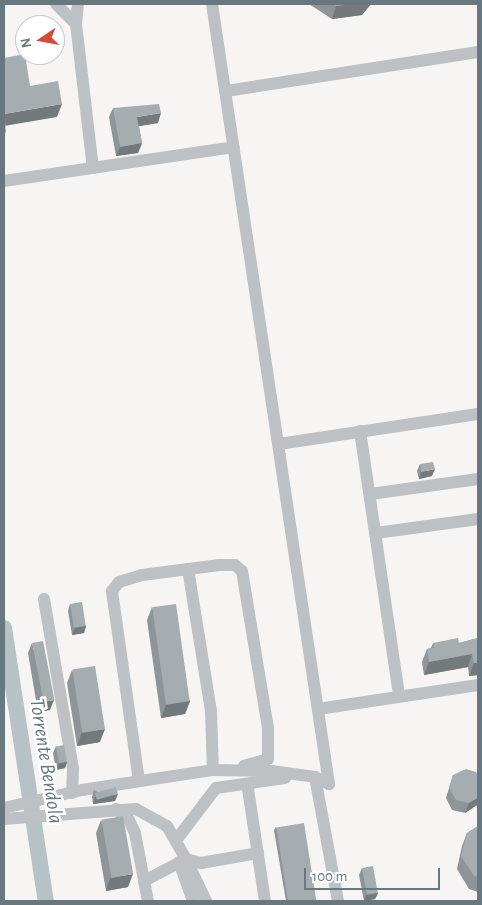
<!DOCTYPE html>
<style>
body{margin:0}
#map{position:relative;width:482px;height:905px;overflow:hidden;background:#f6f5f3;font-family:"Alegreya Sans",sans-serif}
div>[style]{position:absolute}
.river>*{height:16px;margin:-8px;padding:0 8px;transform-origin:8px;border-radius:8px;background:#b6c2c5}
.minor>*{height:12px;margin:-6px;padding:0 6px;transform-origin:6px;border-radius:6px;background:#bdc1c4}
.wall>*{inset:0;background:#8e9598}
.shaded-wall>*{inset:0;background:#74797c}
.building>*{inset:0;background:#a5adb1;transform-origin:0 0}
span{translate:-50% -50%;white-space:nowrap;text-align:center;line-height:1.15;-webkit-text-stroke:5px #fff;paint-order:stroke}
.water-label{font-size:21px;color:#63787d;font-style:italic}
.frame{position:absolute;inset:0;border:5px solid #687880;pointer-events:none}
.north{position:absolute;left:15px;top:15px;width:50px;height:50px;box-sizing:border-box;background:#fff;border:1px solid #c3c9cc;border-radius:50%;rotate:258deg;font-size:14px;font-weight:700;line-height:20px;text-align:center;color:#687880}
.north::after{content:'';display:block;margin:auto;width:18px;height:22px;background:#d04e38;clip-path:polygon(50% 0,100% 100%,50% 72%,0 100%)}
.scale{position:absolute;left:304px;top:868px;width:136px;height:22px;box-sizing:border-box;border:2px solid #687880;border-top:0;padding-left:6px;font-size:15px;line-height:18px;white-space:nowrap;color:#687880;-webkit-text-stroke:4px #fff;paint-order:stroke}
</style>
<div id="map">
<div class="river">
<div style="left:4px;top:628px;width:276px;rotate:81.3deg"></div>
</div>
<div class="minor">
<div style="left:56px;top:4px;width:28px;rotate:45deg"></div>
<div style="left:78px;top:4px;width:20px;rotate:96deg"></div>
<div style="left:76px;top:24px;width:145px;rotate:83.3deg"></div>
<div style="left:226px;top:91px;width:255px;rotate:-8.8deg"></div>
<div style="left:4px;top:181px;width:232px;rotate:-8.4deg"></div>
<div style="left:360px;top:431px;width:268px;rotate:81.6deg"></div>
<div style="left:279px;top:444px;width:201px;rotate:-8.6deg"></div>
<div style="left:370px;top:494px;width:109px;rotate:-7.9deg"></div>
<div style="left:376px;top:533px;width:103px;rotate:-7.8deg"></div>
<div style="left:188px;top:569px;width:144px;rotate:80.8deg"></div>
<div style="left:211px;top:711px;width:59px;rotate:88.1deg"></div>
<div style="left:44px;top:599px;width:171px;rotate:80.3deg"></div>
<div style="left:73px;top:768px;width:25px;rotate:92deg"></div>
<div style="left:318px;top:709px;width:162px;rotate:-8.5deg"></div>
<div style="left:315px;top:777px;width:126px;rotate:79.5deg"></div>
<div style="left:139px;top:781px;width:192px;rotate:-98.1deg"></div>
<div style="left:112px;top:591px;width:11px;rotate:-52deg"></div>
<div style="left:119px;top:582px;width:24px;rotate:-17deg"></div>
<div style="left:142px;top:575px;width:78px;rotate:-7.4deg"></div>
<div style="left:219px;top:565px;width:16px"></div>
<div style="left:235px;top:565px;width:9px;rotate:41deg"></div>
<div style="left:242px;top:571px;width:159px;rotate:80.6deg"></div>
<div style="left:268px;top:728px;width:31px;rotate:90deg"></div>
<div style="left:268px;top:759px;width:25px;rotate:164deg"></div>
<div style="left:248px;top:789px;width:113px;rotate:81.4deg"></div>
<div style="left:4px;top:808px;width:80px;rotate:-13deg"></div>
<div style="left:82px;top:790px;width:133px;rotate:-8.7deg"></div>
<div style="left:213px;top:770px;width:59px;rotate:1deg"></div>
<div style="left:272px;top:771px;width:43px;rotate:7.9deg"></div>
<div style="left:315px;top:777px;width:16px;rotate:27deg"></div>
<div style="left:329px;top:784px;width:789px;rotate:-98.53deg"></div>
<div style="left:116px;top:809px;width:17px;rotate:40deg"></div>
<div style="left:129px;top:820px;width:14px;rotate:65deg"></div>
<div style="left:135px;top:833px;width:69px;rotate:79.2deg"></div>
<div style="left:4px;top:819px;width:132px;rotate:-4.3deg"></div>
<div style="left:136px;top:809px;width:35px;rotate:29deg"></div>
<div style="left:167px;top:826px;width:38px;rotate:60deg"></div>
<div style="left:186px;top:859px;width:16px;rotate:15deg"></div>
<div style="left:201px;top:863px;width:58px;rotate:-10deg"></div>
<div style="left:177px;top:839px;width:64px;rotate:-52.6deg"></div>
<div style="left:216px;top:788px;width:70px;rotate:-8.2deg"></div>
<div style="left:179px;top:862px;width:41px;rotate:70.3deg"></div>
<div style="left:144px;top:881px;width:47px;rotate:-27.6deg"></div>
<div style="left:186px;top:859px;width:47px;rotate:64.5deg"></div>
</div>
<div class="wall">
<div style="clip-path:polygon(309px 4px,371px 4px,362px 15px,332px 19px)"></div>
<div style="clip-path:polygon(113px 108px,158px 123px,139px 126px,142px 143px,138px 153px,116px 156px,109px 117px)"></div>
<div style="clip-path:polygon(420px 464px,432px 476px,419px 479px,417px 471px)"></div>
<div style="clip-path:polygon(70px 604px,86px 626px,84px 633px,72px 635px,68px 611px)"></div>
<div style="clip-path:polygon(152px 607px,190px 701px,185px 714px,161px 718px,147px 620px)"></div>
<div style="clip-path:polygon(478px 638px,478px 675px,469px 676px,468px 667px,424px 675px,422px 662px,427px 649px,431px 648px,433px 643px,459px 643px)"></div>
<div style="clip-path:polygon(32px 643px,50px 710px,38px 712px,28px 653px)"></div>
<div style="clip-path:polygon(72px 670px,100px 742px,77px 746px,67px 683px)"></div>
<div style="clip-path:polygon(56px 746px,67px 762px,65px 768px,56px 770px,53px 753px)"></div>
<div style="clip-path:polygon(453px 775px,477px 805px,465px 813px,452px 810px,446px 798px)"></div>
<div style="clip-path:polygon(94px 790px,115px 801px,93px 804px,92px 797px)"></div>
<div style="clip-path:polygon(101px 820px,128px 887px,106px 891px,96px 833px)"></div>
<div style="clip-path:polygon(478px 826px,478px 892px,469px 889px,457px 869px,462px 846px,467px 833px)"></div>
<div style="clip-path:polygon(276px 827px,317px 901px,286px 901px,274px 830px)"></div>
<div style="clip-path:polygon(362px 868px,378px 893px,375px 899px,364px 901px,359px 875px)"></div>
</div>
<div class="shaded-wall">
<div style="clip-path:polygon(353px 4px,371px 4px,362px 15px,332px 19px,336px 6px)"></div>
<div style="clip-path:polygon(62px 104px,57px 117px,4px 126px,4px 114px)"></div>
<div style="clip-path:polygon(161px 113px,158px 123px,134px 127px,137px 117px)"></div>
<div style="clip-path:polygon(6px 130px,4px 138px,4px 131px)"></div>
<div style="clip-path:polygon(142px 143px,138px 153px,116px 156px,120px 147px)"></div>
<div style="clip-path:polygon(435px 469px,432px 476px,419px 479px,421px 472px)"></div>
<div style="clip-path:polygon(86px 626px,84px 633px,72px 635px,75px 628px)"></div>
<div style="clip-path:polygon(472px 654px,468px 667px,424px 675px,429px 662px)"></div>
<div style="clip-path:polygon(474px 663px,478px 663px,478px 675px,469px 676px)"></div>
<div style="clip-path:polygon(54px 700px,50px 710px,38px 712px,42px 702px)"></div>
<div style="clip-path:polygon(190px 701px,185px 714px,161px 718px,166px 705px)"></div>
<div style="clip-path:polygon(105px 729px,100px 742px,77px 746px,82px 732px)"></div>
<div style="clip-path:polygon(67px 762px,65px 768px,56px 770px,59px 763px)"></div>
<div style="clip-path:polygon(118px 794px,115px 801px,93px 804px,95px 797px)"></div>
<div style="clip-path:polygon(478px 797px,478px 803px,477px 805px,465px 813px,469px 803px)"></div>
<div style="clip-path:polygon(133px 874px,128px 887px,106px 891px,110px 878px)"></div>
<div style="clip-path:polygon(378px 893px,375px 899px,364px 901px,366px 895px)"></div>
</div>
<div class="building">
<div style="clip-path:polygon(333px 4px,353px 4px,336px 6px)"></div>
<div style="clip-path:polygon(25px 54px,30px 86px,58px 81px,62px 104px,4px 114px,4px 58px)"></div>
<div style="clip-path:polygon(159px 104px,161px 113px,137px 117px,142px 143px,120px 147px,113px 108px)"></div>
<div style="clip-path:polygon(4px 114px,6px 130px,4px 131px)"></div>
<div style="clip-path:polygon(433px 462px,435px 469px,421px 472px,420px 464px)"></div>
<div style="left:82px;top:602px;width:24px;height:12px;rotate:81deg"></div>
<div style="left:176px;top:604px;width:98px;height:24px;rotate:82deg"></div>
<div style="clip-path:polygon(458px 638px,459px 643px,478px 638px,478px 663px,474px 663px,472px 654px,429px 662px,427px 649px,434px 648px,433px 643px)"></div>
<div style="left:43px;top:641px;width:60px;height:11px;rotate:79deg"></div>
<div style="left:95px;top:666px;width:64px;height:23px;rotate:81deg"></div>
<div style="left:64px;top:745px;width:17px;height:8px;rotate:80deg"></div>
<div style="clip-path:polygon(466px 769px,476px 772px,478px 775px,478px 797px,469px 803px,456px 800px,449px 788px,453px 775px)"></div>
<div style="left:116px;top:787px;width:7px;height:22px;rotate:74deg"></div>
<div style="left:123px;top:816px;width:59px;height:22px;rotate:80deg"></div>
<div style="left:304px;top:823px;width:79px;height:28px;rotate:81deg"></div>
<div style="clip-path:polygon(478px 826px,478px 877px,474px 876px,461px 856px,467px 833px)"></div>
<div style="left:373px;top:866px;width:27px;height:11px;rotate:80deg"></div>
</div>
<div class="water-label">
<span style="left:46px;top:761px;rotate:81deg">Torrente Bendola</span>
</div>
<div class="frame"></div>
<div class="north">N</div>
<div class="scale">100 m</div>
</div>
